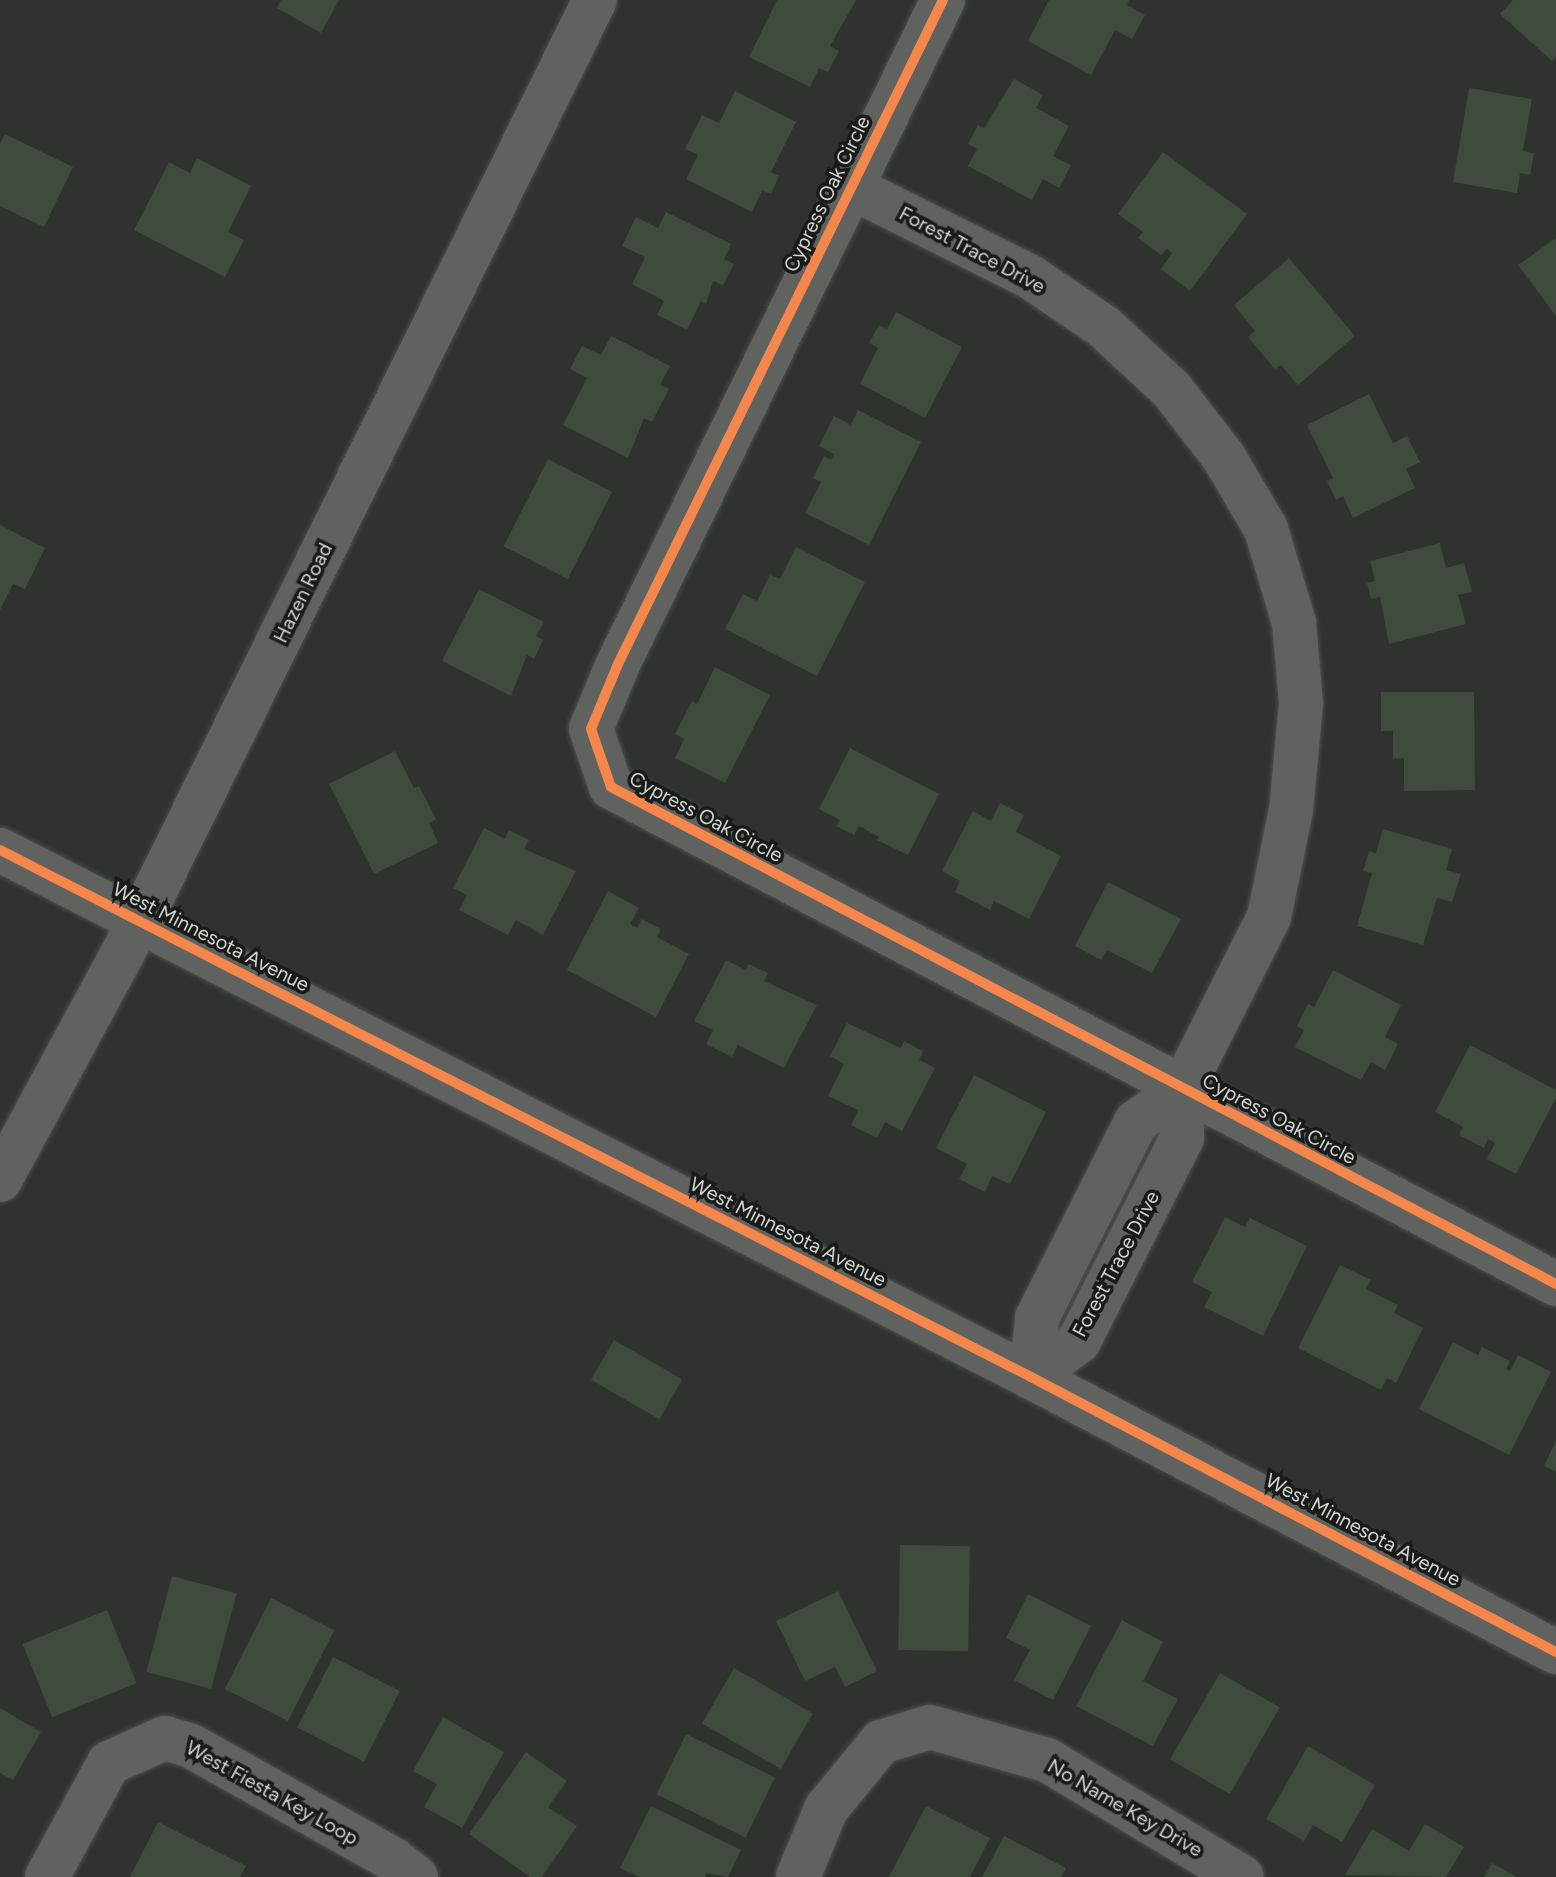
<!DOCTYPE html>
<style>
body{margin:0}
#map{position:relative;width:1556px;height:1877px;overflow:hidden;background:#2f332e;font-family:Figtree,sans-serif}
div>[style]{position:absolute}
.building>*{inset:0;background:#3f4b3d;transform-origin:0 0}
.roads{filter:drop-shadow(0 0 2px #4c4f4c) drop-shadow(0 0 2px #4c4f4c)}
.minor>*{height:44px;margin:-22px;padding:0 22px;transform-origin:22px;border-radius:22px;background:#5f625f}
.cycleway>*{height:10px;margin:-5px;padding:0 5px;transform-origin:5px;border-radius:5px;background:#f5874c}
span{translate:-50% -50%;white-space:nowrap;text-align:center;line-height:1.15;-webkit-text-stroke:7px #181b18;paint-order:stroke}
.street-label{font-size:20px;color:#d1d5d1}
</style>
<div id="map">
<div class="building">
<div style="clip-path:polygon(281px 0,339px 0,321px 33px,277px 8px)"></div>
<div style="clip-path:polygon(777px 0,856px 0,830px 46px,839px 51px,828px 72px,819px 68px,810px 87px,749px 57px)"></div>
<div style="clip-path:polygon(1049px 0,1130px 0,1127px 5px,1145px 15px,1132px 39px,1115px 30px,1091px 75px,1028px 41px)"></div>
<div style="clip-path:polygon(1513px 0,1556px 0,1556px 57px,1552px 61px,1500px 14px)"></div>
<div style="clip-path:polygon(1014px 79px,1043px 95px,1036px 108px,1069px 126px,1053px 156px,1071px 165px,1059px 188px,1043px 179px,1032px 200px,968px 166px,977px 149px,968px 144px,978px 125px,984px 128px)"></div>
<div style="clip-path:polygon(1469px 88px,1532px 99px,1523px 151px,1534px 153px,1530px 175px,1520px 173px,1517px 193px,1453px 182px)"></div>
<div style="clip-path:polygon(735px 91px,796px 122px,771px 172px,779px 176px,771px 194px,762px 191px,752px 212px,686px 179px,698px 155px,685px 149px,702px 115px,719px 123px)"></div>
<div style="clip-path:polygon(5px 134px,73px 167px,44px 227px,0 206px,0 144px)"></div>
<div style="clip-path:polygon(1163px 152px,1247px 214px,1190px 291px,1161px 269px,1172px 253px,1167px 249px,1161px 255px,1138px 238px,1143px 232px,1118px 214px)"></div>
<div style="clip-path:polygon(197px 158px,251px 186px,228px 232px,244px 240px,225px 277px,134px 230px,169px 162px,190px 173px)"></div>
<div style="clip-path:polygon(666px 212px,731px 244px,724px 259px,734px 264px,723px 285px,713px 281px,706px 304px,701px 301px,687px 330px,657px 315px,664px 301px,632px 284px,645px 257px,622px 246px,636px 217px,658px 228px)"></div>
<div style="clip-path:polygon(1556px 238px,1556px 316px,1518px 265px)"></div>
<div style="clip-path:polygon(1289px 258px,1355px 336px,1298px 385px,1281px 365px,1275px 369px,1248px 337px,1255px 331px,1234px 305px)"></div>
<div style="clip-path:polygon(896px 312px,962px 347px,925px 418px,860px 384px,878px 348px,869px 343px,879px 325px,887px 329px)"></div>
<div style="clip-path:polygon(611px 336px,670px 366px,660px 385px,669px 389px,652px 422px,644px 418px,628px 458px,563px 425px,587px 378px,570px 369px,582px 346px,601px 355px)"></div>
<div style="clip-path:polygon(1369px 394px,1393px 443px,1407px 436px,1420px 462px,1406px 469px,1415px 488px,1353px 518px,1343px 496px,1336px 500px,1327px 481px,1333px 478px,1307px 425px)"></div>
<div style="clip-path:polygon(858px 410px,921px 442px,869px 545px,805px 513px,821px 482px,813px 478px,824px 456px,831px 460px,834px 454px,819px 446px,834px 416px,851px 425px)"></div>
<div style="left:548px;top:459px;width:72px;height:98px;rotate:27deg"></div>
<div style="clip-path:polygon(0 525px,45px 548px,25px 589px,13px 584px,0 610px)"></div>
<div style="clip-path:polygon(1440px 543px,1446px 568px,1464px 563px,1472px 592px,1458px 595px,1466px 624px,1389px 644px,1380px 597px,1371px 599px,1367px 583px,1375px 581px,1370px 561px)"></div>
<div style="clip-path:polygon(796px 547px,865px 582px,817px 676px,725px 629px,743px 594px,757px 601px,770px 575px,780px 579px)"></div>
<div style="clip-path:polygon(479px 589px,544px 622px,536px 636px,543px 640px,534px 659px,527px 655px,511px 696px,442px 661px)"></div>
<div style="clip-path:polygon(715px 667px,770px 695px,725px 783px,675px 758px,684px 739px,675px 734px,692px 701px,697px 704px)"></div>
<div style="clip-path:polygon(1381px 692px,1474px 692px,1475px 790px,1404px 791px,1404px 758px,1393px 759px,1393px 731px,1381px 731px)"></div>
<div style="clip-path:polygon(850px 748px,939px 794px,908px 855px,877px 840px,879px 837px,859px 826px,854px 835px,836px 826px,840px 820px,819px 809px)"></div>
<div style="clip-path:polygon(395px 751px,414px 788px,419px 786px,436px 819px,429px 823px,438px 843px,374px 874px,329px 784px)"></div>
<div style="clip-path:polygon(1000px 803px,1024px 815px,1016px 832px,1061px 856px,1029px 919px,994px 901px,990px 910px,955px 892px,960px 881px,942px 871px,973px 811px,991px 821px)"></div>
<div style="clip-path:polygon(484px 828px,505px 839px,509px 830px,529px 840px,524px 849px,576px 871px,543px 935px,516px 920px,508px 935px,459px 910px,467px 895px,453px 888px)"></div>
<div style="clip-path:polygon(1383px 829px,1452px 849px,1446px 870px,1461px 874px,1452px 902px,1437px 898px,1423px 945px,1357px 926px,1372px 873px,1363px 871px,1369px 851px,1376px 853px)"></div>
<div style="clip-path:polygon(1108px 882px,1181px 919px,1152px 973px,1107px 950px,1101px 960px,1075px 946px)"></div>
<div style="clip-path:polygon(608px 891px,639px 908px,630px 924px,637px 928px,642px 919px,661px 929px,657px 937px,689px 954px,656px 1017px,567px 970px)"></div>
<div style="clip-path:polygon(726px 960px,746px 970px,749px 964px,768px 973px,764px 981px,817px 1005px,784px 1068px,738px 1045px,732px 1057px,706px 1044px,713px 1030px,694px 1021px)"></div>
<div style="clip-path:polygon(1333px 970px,1401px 1005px,1385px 1037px,1398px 1044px,1385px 1070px,1371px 1062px,1361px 1080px,1295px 1047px,1304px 1030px,1297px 1026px,1308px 1004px,1314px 1007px)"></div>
<div style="clip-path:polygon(847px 1023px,901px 1048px,904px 1041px,923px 1051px,919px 1060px,935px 1068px,902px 1131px,885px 1122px,877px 1138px,851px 1125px,858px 1110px,828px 1096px,844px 1064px,830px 1056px)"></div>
<div style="clip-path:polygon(1470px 1045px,1556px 1090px,1556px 1098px,1516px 1174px,1487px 1159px,1495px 1143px,1488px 1139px,1484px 1148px,1459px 1135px,1463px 1127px,1435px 1112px)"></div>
<div style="clip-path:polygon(974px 1075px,1046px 1112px,1010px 1184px,992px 1176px,985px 1192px,959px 1179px,967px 1164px,936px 1148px)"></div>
<div style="clip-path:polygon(1225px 1217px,1245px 1227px,1250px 1218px,1307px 1246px,1263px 1336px,1204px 1307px,1212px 1292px,1192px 1282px)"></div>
<div style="clip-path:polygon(1340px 1265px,1371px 1280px,1366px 1289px,1398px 1305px,1394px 1313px,1423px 1328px,1396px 1383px,1387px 1378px,1381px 1390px,1298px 1348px)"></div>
<div style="left:614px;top:1340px;width:79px;height:46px;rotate:30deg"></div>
<div style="clip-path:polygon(1453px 1342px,1478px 1355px,1482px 1347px,1510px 1361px,1506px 1369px,1510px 1371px,1518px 1355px,1551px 1372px,1509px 1455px,1419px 1409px)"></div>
<div style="clip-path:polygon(1556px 1441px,1556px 1472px,1544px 1466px)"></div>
<div style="left:900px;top:1545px;width:70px;height:105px;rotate:1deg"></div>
<div style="left:172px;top:1576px;width:67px;height:99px;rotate:15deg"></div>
<div style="clip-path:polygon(838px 1591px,877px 1671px,845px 1687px,835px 1667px,805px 1681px,776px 1621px)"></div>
<div style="clip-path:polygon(1028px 1594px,1091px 1626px,1053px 1700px,1014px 1680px,1030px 1650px,1006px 1638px)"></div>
<div style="left:271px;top:1598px;width:71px;height:102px;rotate:27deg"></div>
<div style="left:107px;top:1610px;width:79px;height:91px;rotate:68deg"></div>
<div style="clip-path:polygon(1122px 1620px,1163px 1642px,1143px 1681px,1178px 1699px,1153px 1746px,1076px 1706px)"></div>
<div style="left:333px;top:1657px;width:75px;height:79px;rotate:27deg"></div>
<div style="left:734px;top:1668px;width:91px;height:64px;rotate:30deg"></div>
<div style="left:1220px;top:1673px;width:69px;height:100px;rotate:30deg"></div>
<div style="clip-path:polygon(0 1708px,41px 1732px,13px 1780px,0 1773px)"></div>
<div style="clip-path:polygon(443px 1717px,504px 1752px,462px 1828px,424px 1807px,437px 1784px,413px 1771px)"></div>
<div style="left:686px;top:1734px;width:99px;height:67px;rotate:26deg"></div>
<div style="clip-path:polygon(1308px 1746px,1375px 1785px,1342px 1842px,1313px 1825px,1304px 1841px,1266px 1819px)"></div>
<div style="clip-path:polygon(526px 1752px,567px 1781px,548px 1807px,577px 1826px,542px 1877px,530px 1877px,469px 1834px)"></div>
<div style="clip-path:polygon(651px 1806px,741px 1850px,728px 1877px,707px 1873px,705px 1877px,639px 1877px,620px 1868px)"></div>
<div style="clip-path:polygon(926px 1806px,990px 1838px,970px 1877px,889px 1877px)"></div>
<div style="clip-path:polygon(158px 1822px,246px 1866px,240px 1877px,130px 1877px)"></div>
<div style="clip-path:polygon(1425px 1824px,1464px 1847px,1446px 1877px,1345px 1875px,1372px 1829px,1409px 1851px)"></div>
<div style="clip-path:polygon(1004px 1836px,1066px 1868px,1061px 1877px,982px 1877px)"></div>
<div style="clip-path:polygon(1492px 1863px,1517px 1877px,1484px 1877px)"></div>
</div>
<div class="roads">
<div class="minor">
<div style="left:943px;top:0;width:739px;rotate:116.08deg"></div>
<div style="left:618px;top:664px;width:70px;rotate:112.6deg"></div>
<div style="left:591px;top:729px;width:61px;rotate:71deg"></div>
<div style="left:611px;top:787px;width:1068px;rotate:27.74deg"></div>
<div style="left:851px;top:187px;width:199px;rotate:26.6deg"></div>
<div style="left:1029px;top:276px;width:91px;rotate:34.2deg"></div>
<div style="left:1104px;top:327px;width:91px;rotate:42.8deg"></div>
<div style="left:1171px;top:389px;width:85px;rotate:52.2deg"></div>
<div style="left:1223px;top:456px;width:85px;rotate:59.5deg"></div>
<div style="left:1266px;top:529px;width:98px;rotate:73.4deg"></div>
<div style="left:1294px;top:623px;width:80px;rotate:85deg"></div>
<div style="left:1301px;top:703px;width:107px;rotate:95.3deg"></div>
<div style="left:1291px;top:810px;width:109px;rotate:101.6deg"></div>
<div style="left:1269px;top:917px;width:193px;rotate:116.8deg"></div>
<div style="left:1182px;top:1089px;width:57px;rotate:144.3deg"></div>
<div style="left:1136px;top:1122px;width:220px;rotate:116.8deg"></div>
<div style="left:1037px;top:1318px;width:59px;rotate:95.8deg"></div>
<div style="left:0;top:850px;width:1158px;rotate:27.07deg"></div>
<div style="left:1031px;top:1377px;width:593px;rotate:27.65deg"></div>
<div style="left:0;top:1180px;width:294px;rotate:-61.6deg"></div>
<div style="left:140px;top:921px;width:1027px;rotate:-63.71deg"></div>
<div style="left:1031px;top:1377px;width:60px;rotate:-36.9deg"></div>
<div style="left:1079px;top:1341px;width:228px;rotate:-63.1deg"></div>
<div style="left:1182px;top:1138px;width:49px;rotate:-90deg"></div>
<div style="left:47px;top:1877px;width:130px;rotate:-61.5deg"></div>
<div style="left:109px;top:1763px;width:61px;rotate:-24.1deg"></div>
<div style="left:165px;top:1738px;width:27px;rotate:17deg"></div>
<div style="left:191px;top:1746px;width:233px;rotate:29.3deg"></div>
<div style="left:394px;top:1860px;width:28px;rotate:38deg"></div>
<div style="left:798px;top:1877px;width:74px;rotate:-67.6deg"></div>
<div style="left:826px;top:1809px;width:87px;rotate:-50.6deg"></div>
<div style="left:881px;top:1742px;width:51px;rotate:-17deg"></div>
<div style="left:930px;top:1727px;width:122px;rotate:15.8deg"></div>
<div style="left:1047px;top:1760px;width:227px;rotate:31deg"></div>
</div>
</div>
<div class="cycleway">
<div style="left:943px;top:0;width:739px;rotate:116.08deg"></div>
<div style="left:618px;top:664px;width:70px;rotate:112.6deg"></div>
<div style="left:591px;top:729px;width:61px;rotate:71deg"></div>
<div style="left:611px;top:787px;width:1068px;rotate:27.74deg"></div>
<div style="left:0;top:850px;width:1158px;rotate:27.07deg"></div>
<div style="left:1031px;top:1377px;width:593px;rotate:27.65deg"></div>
</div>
<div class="street-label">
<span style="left:827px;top:194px;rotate:-64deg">Cypress Oak Circle</span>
<span style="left:972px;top:250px;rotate:28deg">Forest Trace Drive</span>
<span style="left:303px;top:593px;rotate:-64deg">Hazen Road</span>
<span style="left:706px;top:817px;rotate:28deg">Cypress Oak Circle</span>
<span style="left:211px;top:937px;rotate:27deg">West Minnesota Avenue</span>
<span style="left:1279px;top:1119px;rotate:28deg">Cypress Oak Circle</span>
<span style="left:788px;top:1232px;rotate:27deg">West Minnesota Avenue</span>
<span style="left:1116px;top:1264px;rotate:-62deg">Forest Trace Drive</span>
<span style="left:1363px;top:1530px;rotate:28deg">West Minnesota Avenue</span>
<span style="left:272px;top:1793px;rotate:29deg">West Fiesta Key Loop</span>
<span style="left:1125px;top:1808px;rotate:30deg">No Name Key Drive</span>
</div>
</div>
